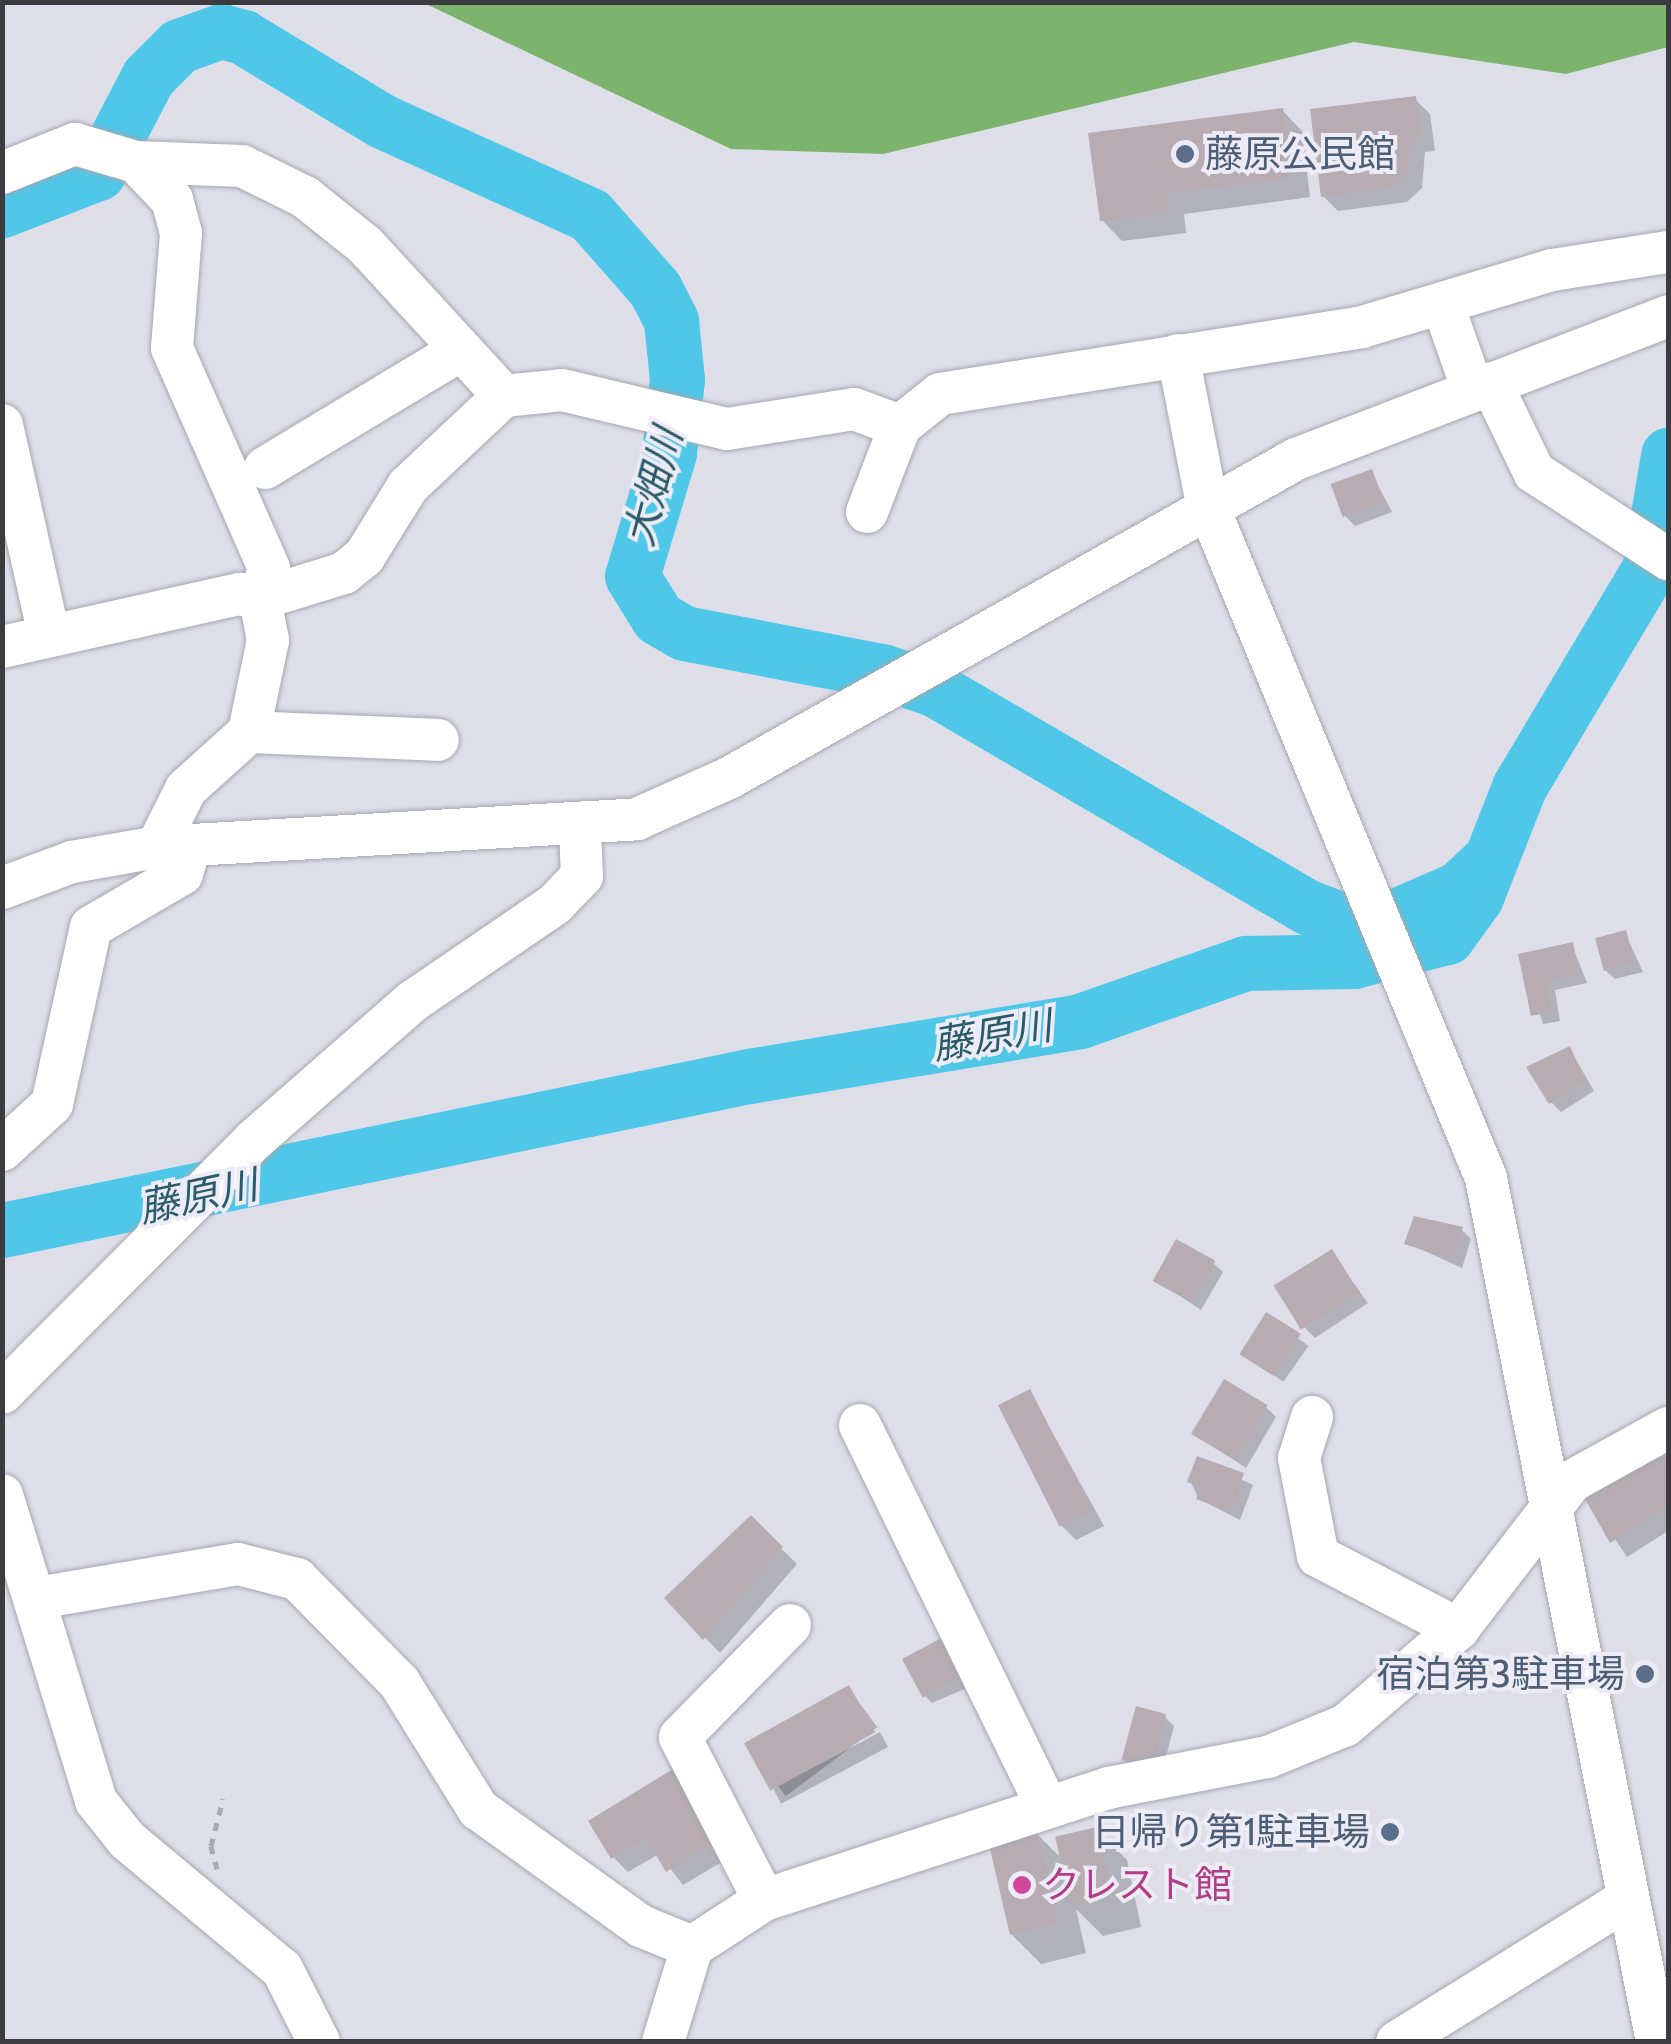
<!DOCTYPE html>
<meta charset="utf-8">
<style>
body{margin:0}
#map{position:relative;width:1671px;height:2044px;overflow:hidden;background:#dedee9;font-family:Cabin,"Noto Sans JP",sans-serif}
div>[style]{position:absolute}
.forest>*{inset:0;background:#7cb46d}
.shadow>*{inset:0;background:#0003;transform-origin:0 0}
.river>*{height:55px;margin:-27.5px;padding:0 27.5px;transform-origin:27.5px;border-radius:27.5px;background:#4fc7e8}
.building>*{inset:0;background:#b6acb2;transform-origin:0 0}
.path>*{height:5px;margin-top:-2.5px;transform-origin:0;background:repeating-linear-gradient(90deg,#a9a9b2 0 8px,transparent 0 16px)}
.roads{filter:drop-shadow(0 0 2px #a6a6b0) drop-shadow(0 0 2px #a6a6b0)}
.minor>*{height:42px;margin:-21px;padding:0 21px;transform-origin:21px;border-radius:21px;background:#fff}
.dots>*{width:28px;height:28px;translate:-50% -50%;box-sizing:border-box;border:5px solid #ecebf6;border-radius:50%}
span{translate:-50% -50%;white-space:nowrap;text-align:center;line-height:1.15;-webkit-text-stroke:8px #ecebf6;paint-order:stroke}
.service-label{font-size:38px;color:#4e5e75}
.left{translate:0 -50%;text-align:left}
.right{translate:-100% -50%;text-align:right}
.hotel-label{font-size:38px;color:#b23c85}
.water-label{font-size:40px;color:#2a5b6a;font-style:italic}
.frame{position:absolute;inset:0;border:5px solid #3c3b40;pointer-events:none}
</style>
<div id="map">
<div class="forest">
<div style="clip-path:polygon(1668px 2px,1668px 47px,1566px 74px,1354px 42px,883px 154px,731px 149px,424px 3px)"></div>
</div>
<div class="shadow">
<div style="clip-path:polygon(1415px 99px,1430px 114px,1435px 151px,1425px 152px,1422px 188px,1407px 202px,1338px 211px,1323px 196px)"></div>
<div style="clip-path:polygon(1282px 110px,1302px 131px,1310px 197px,1184px 214px,1186px 233px,1122px 241px,1102px 220px)"></div>
<div style="clip-path:polygon(1371px 472px,1392px 512px,1355px 526px,1345px 516px)"></div>
<div style="clip-path:polygon(1625px 933px,1643px 972px,1615px 979px,1605px 970px)"></div>
<div style="clip-path:polygon(1572px 945px,1587px 983px,1555px 990px,1560px 1021px,1543px 1024px,1521px 956px)"></div>
<div style="clip-path:polygon(1570px 1049px,1594px 1091px,1561px 1112px,1551px 1102px)"></div>
<div style="clip-path:polygon(1462px 1230px,1471px 1239px,1462px 1268px,1407px 1243px)"></div>
<div style="clip-path:polygon(1331px 1252px,1368px 1303px,1315px 1338px,1305px 1328px)"></div>
<div style="clip-path:polygon(1213px 1263px,1223px 1272px,1201px 1310px,1155px 1279px)"></div>
<div style="left:1266px;top:1316px;width:52px;height:44px;rotate:35deg"></div>
<div style="clip-path:polygon(1030px 1392px,1104px 1526px,1076px 1540px,1061px 1525px)"></div>
<div style="clip-path:polygon(1266px 1407px,1276px 1417px,1246px 1468px,1194px 1433px)"></div>
<div style="clip-path:polygon(1668px 1453px,1668px 1531px,1627px 1557px,1589px 1500px)"></div>
<div style="clip-path:polygon(1198px 1459px,1253px 1485px,1240px 1520px,1199px 1499px,1190px 1481px)"></div>
<div style="clip-path:polygon(751px 1519px,797px 1564px,720px 1653px,667px 1598px)"></div>
<div style="clip-path:polygon(947px 1638px,976px 1684px,932px 1703px,922px 1693px)"></div>
<div style="left:848px;top:1688px;width:49px;height:115px;rotate:53deg"></div>
<div style="clip-path:polygon(1164px 1716px,1174px 1726px,1161px 1776px,1134px 1769px,1124px 1760px)"></div>
<div style="left:880px;top:1732px;width:17px;height:121px;rotate:62deg"></div>
<div style="clip-path:polygon(673px 1772px,725px 1860px,683px 1885px,659px 1854px,628px 1872px,613px 1857px)"></div>
<div style="clip-path:polygon(1097px 1830px,1127px 1860px,1141px 1927px,1103px 1936px,1076px 1909px,1086px 1953px,1041px 1964px,1011px 1934px,1036px 1833px,1062px 1859px)"></div>
</div>
<div class="river">
<div style="left:2px;top:210px;width:103px;rotate:-21.1deg"></div>
<div style="left:98px;top:173px;width:108px;rotate:-62.5deg"></div>
<div style="left:148px;top:77px;width:44px;rotate:-45deg"></div>
<div style="left:179px;top:46px;width:45px;rotate:-19.7deg"></div>
<div style="left:221px;top:31px;width:23px;rotate:15deg"></div>
<div style="left:243px;top:37px;width:162px;rotate:31.1deg"></div>
<div style="left:382px;top:121px;width:228px;rotate:24.3deg"></div>
<div style="left:590px;top:215px;width:98px;rotate:48.7deg"></div>
<div style="left:655px;top:289px;width:36px;rotate:63deg"></div>
<div style="left:671px;top:321px;width:58px;rotate:84.1deg"></div>
<div style="left:677px;top:379px;width:74px;rotate:96.2deg"></div>
<div style="left:669px;top:453px;width:128px;rotate:106.7deg"></div>
<div style="left:632px;top:576px;width:49px;rotate:58.2deg"></div>
<div style="left:658px;top:618px;width:30px;rotate:30deg"></div>
<div style="left:684px;top:633px;width:202px;rotate:10.9deg"></div>
<div style="left:882px;top:671px;width:57px;rotate:19.4deg"></div>
<div style="left:936px;top:690px;width:431px;rotate:30.3deg"></div>
<div style="left:1308px;top:907px;width:61px;rotate:21.1deg"></div>
<div style="left:1365px;top:929px;width:101px;rotate:-23.3deg"></div>
<div style="left:1458px;top:889px;width:37px;rotate:-43deg"></div>
<div style="left:2px;top:1230px;width:763px;rotate:-11.65deg"></div>
<div style="left:749px;top:1076px;width:336px;rotate:-9.4deg"></div>
<div style="left:1080px;top:1021px;width:176px;rotate:-19.3deg"></div>
<div style="left:1246px;top:963px;width:108px;rotate:-1.1deg"></div>
<div style="left:1354px;top:961px;width:96px;rotate:-14.5deg"></div>
<div style="left:1447px;top:937px;width:49px;rotate:-54.1deg"></div>
<div style="left:1476px;top:897px;width:118px;rotate:-68.6deg"></div>
<div style="left:1519px;top:787px;width:254px;rotate:-59.2deg"></div>
<div style="left:1649px;top:569px;width:116px;rotate:-80.5deg"></div>
</div>
<div class="building">
<div style="clip-path:polygon(1416px 96px,1421px 136px,1410px 138px,1408px 173px,1391px 188px,1321px 197px,1310px 109px)"></div>
<div style="clip-path:polygon(1283px 108px,1291px 178px,1165px 194px,1167px 213px,1100px 221px,1088px 133px)"></div>
<div style="left:1372px;top:469px;width:35px;height:44px;rotate:70deg"></div>
<div style="left:1626px;top:930px;width:34px;height:32px;rotate:75deg"></div>
<div style="clip-path:polygon(1573px 942px,1579px 974px,1547px 981px,1551px 1012px,1531px 1016px,1518px 954px)"></div>
<div style="clip-path:polygon(1570px 1046px,1585px 1081px,1549px 1104px,1526px 1067px)"></div>
<div style="clip-path:polygon(1414px 1216px,1463px 1227px,1452px 1259px,1404px 1244px)"></div>
<div style="left:1176px;top:1239px;width:45px;height:48px;rotate:29deg"></div>
<div style="left:1332px;top:1249px;width:52px;height:69px;rotate:58deg"></div>
<div style="left:1266px;top:1312px;width:41px;height:50px;rotate:32deg"></div>
<div style="left:1224px;top:1379px;width:51px;height:64px;rotate:31deg"></div>
<div style="left:1030px;top:1389px;width:136px;height:36px;rotate:63deg"></div>
<div style="clip-path:polygon(1668px 1450px,1668px 1507px,1610px 1543px,1585px 1499px)"></div>
<div style="clip-path:polygon(1197px 1456px,1244px 1473px,1230px 1512px,1196px 1499px,1201px 1487px,1187px 1482px)"></div>
<div style="clip-path:polygon(751px 1515px,783px 1547px,703px 1640px,664px 1598px)"></div>
<div style="left:947px;top:1635px;width:44px;height:51px;rotate:62deg"></div>
<div style="left:849px;top:1685px;width:54px;height:120px;rotate:61deg"></div>
<div style="left:1136px;top:1706px;width:31px;height:56px;rotate:15deg"></div>
<div style="clip-path:polygon(673px 1769px,711px 1844px,666px 1872px,646px 1838px,611px 1859px,588px 1821px)"></div>
<div style="left:1097px;top:1827px;width:72px;height:43px;rotate:77deg"></div>
<div style="left:1037px;top:1830px;width:96px;height:50px;rotate:77deg"></div>
</div>
<div class="path">
<div style="left:217px;top:1869px;width:24px;rotate:-105deg"></div>
<div style="left:211px;top:1846px;width:49px;rotate:-75.7deg"></div>
</div>
<div class="roads">
<div class="minor">
<div style="left:2px;top:173px;width:79px;rotate:-21.7deg"></div>
<div style="left:75px;top:144px;width:64px;rotate:16.4deg"></div>
<div style="left:1443px;top:305px;width:90px;rotate:70.6deg"></div>
<div style="left:1178px;top:355px;width:152px;rotate:79deg"></div>
<div style="left:1207px;top:504px;width:729px;rotate:67.51deg"></div>
<div style="left:1486px;top:1178px;width:881px;rotate:78.8deg"></div>
<div style="left:1491px;top:383px;width:99px;rotate:64.2deg"></div>
<div style="left:1534px;top:472px;width:160px;rotate:33deg"></div>
<div style="left:2px;top:425px;width:216px;rotate:77.4deg"></div>
<div style="left:265px;top:468px;width:224px;rotate:-31.1deg"></div>
<div style="left:867px;top:512px;width:92px;rotate:-69deg"></div>
<div style="left:900px;top:426px;width:51px;rotate:-38.7deg"></div>
<div style="left:940px;top:394px;width:427px;rotate:-9deg"></div>
<div style="left:1362px;top:327px;width:198px;rotate:-16.7deg"></div>
<div style="left:1552px;top:270px;width:117px;rotate:-8.8deg"></div>
<div style="left:260px;top:599px;width:32px;rotate:-74deg"></div>
<div style="left:269px;top:568px;width:240px;rotate:-113.8deg"></div>
<div style="left:172px;top:348px;width:115px;rotate:-85.5deg"></div>
<div style="left:181px;top:233px;width:34px;rotate:-105deg"></div>
<div style="left:172px;top:200px;width:52px;rotate:-133.5deg"></div>
<div style="left:136px;top:162px;width:106px;rotate:2.2deg"></div>
<div style="left:242px;top:166px;width:70px;rotate:26.2deg"></div>
<div style="left:305px;top:197px;width:77px;rotate:38.7deg"></div>
<div style="left:365px;top:245px;width:205px;rotate:47.4deg"></div>
<div style="left:504px;top:396px;width:58px;rotate:-5.9deg"></div>
<div style="left:562px;top:390px;width:170px;rotate:13.3deg"></div>
<div style="left:727px;top:429px;width:129px;rotate:-8.9deg"></div>
<div style="left:854px;top:409px;width:49px;rotate:20.3deg"></div>
<div style="left:260px;top:599px;width:88px;rotate:-17.2deg"></div>
<div style="left:344px;top:573px;width:26px;rotate:-39deg"></div>
<div style="left:364px;top:557px;width:84px;rotate:-58.2deg"></div>
<div style="left:408px;top:486px;width:132px;rotate:-43.2deg"></div>
<div style="left:2px;top:647px;width:244px;rotate:-12.6deg"></div>
<div style="left:240px;top:594px;width:21px;rotate:14deg"></div>
<div style="left:260px;top:599px;width:42px;rotate:79deg"></div>
<div style="left:268px;top:640px;width:94px;rotate:101.7deg"></div>
<div style="left:249px;top:732px;width:85px;rotate:137.9deg"></div>
<div style="left:186px;top:789px;width:65px;rotate:116.6deg"></div>
<div style="left:249px;top:732px;width:189px;rotate:2.4deg"></div>
<div style="left:2px;top:888px;width:75px;rotate:-20.4deg"></div>
<div style="left:72px;top:862px;width:86px;rotate:-10deg"></div>
<div style="left:157px;top:847px;width:481px;rotate:-3.3deg"></div>
<div style="left:637px;top:819px;width:101px;rotate:-24deg"></div>
<div style="left:729px;top:778px;width:651px;rotate:-29.36deg"></div>
<div style="left:1296px;top:459px;width:399px;rotate:-21deg"></div>
<div style="left:2px;top:1150px;width:68px;rotate:-42.6deg"></div>
<div style="left:52px;top:1104px;width:181px;rotate:-77.6deg"></div>
<div style="left:91px;top:927px;width:105px;rotate:-30.2deg"></div>
<div style="left:182px;top:874px;width:29px;rotate:-74deg"></div>
<div style="left:2px;top:1393px;width:357px;rotate:-45.1deg"></div>
<div style="left:254px;top:1140px;width:211px;rotate:-41.2deg"></div>
<div style="left:413px;top:1001px;width:172px;rotate:-34.3deg"></div>
<div style="left:555px;top:904px;width:39px;rotate:-46deg"></div>
<div style="left:582px;top:876px;width:48px;rotate:-92.4deg"></div>
<div style="left:1312px;top:1417px;width:43px;rotate:107.6deg"></div>
<div style="left:1299px;top:1458px;width:100px;rotate:79deg"></div>
<div style="left:1318px;top:1556px;width:158px;rotate:27.5deg"></div>
<div style="left:860px;top:1425px;width:425px;rotate:63.9deg"></div>
<div style="left:2px;top:1495px;width:320px;rotate:72.9deg"></div>
<div style="left:96px;top:1801px;width:50px;rotate:51.5deg"></div>
<div style="left:127px;top:1840px;width:202px;rotate:39.8deg"></div>
<div style="left:282px;top:1969px;width:82px;rotate:63.1deg"></div>
<div style="left:37px;top:1598px;width:204px;rotate:-9.6deg"></div>
<div style="left:238px;top:1564px;width:61px;rotate:14.3deg"></div>
<div style="left:297px;top:1579px;width:145px;rotate:45.3deg"></div>
<div style="left:399px;top:1682px;width:150px;rotate:58.1deg"></div>
<div style="left:478px;top:1809px;width:201px;rotate:35.7deg"></div>
<div style="left:641px;top:1926px;width:55px;rotate:22.4deg"></div>
<div style="left:764px;top:1900px;width:183px;rotate:-117.3deg"></div>
<div style="left:680px;top:1737px;width:157px;rotate:-45.5deg"></div>
<div style="left:663px;top:2042px;width:99px;rotate:-73deg"></div>
<div style="left:692px;top:1947px;width:86px;rotate:-33.1deg"></div>
<div style="left:764px;top:1900px;width:362px;rotate:-18deg"></div>
<div style="left:1108px;top:1788px;width:163px;rotate:-11deg"></div>
<div style="left:1268px;top:1757px;width:84px;rotate:-22.3deg"></div>
<div style="left:1346px;top:1725px;width:148px;rotate:-40.6deg"></div>
<div style="left:1458px;top:1629px;width:187px;rotate:-52.4deg"></div>
<div style="left:1572px;top:1481px;width:110px;rotate:-28.9deg"></div>
<div style="left:1397px;top:2042px;width:269px;rotate:-31.8deg"></div>
</div>
</div>
<div class="dots">
<div style="left:1185px;top:154px;background:#5c6f8a"></div>
<div style="left:1645px;top:1674px;background:#5c6f8a"></div>
<div style="left:1390px;top:1832px;background:#5c6f8a"></div>
<div style="left:1022px;top:1885px;background:#d1479c"></div>
</div>
<div class="service-label">
<span class="left" style="left:1205px;top:154px">藤原公民館</span>
<span class="right" style="left:1625px;top:1674px">宿泊第3駐車場</span>
<span class="right" style="left:1370px;top:1832px">日帰り第1駐車場</span>
</div>
<div class="hotel-label">
<span class="left" style="left:1042px;top:1885px">クレスト館</span>
</div>
<div class="water-label">
<span style="left:653px;top:487px;rotate:-75deg">大畑川</span>
<span style="left:992px;top:1035px;rotate:-10deg">藤原川</span>
<span style="left:198px;top:1196px;rotate:-12deg">藤原川</span>
</div>
<div class="frame"></div>
</div>
